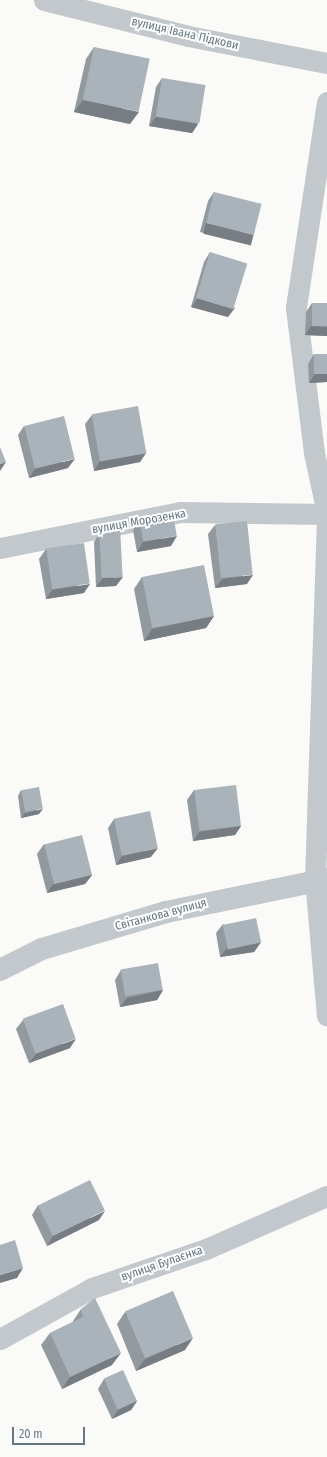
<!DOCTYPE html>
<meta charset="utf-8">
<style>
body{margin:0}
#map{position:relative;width:327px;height:1457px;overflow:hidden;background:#fafaf8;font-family:"Fira Sans Condensed",sans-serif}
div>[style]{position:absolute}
.minor>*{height:21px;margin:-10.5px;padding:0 10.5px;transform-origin:10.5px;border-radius:10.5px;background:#c3c8cc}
.tertiary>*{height:22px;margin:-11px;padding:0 11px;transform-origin:11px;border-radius:11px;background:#c3c8cc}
.wall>*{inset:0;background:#929a9f}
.shaded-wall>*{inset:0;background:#777d82;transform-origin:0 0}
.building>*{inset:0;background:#aab3b9;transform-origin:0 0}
span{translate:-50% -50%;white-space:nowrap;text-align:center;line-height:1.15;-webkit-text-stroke:4px #fff;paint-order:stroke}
.street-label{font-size:12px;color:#657683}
.scale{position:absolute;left:12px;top:1427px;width:73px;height:18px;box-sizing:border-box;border:2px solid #657683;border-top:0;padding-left:5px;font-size:12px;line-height:14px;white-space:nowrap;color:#657683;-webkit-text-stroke:3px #fff;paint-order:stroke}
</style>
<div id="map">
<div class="minor">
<div style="left:44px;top:0;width:148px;rotate:14deg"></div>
<div style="left:188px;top:36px;width:142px;rotate:11deg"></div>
<div style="left:327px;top:102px;width:208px;rotate:98.6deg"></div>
<div style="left:296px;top:308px;width:146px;rotate:82.9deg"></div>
<div style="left:314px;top:453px;width:61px;rotate:77.8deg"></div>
<div style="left:327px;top:518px;width:361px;rotate:91.9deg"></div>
<div style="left:315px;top:879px;width:137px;rotate:85deg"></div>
<div style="left:0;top:548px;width:184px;rotate:-11.3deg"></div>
<div style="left:180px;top:512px;width:147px;rotate:0.8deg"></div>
<div style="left:0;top:1339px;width:105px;rotate:-29deg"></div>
<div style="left:92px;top:1288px;width:120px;rotate:-18.9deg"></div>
<div style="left:206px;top:1249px;width:132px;rotate:-23.7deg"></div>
</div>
<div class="tertiary">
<div style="left:0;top:970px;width:47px;rotate:-26.6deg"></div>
<div style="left:42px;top:949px;width:129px;rotate:-16.6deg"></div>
<div style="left:166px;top:912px;width:164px;rotate:-11.6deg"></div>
</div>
<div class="wall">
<div style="clip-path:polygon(94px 47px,130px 124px,74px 112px,86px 59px)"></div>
<div style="clip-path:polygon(162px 78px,198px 124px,192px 133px,149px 126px,156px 87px)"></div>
<div style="clip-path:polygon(214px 192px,248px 244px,200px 232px,208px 201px)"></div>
<div style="clip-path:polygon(210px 252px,228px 317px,191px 307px,204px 262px)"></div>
<div style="clip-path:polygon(312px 303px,327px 303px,327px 336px,305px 335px,306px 312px)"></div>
<div style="clip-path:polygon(314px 354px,327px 354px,327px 382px,309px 383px,308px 364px)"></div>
<div style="clip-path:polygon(92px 415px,146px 453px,140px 462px,94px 471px,85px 424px)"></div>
<div style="clip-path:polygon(24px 426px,68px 468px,29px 478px,18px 435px)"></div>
<div style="clip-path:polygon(140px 521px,171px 546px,137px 552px,133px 530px)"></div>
<div style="clip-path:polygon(215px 525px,247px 584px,215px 588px,208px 534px)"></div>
<div style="clip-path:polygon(100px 533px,116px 586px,96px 587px,94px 542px)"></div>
<div style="clip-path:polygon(46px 549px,84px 593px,46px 599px,39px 559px)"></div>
<div style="clip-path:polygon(142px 577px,214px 616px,206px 628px,144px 641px,134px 589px)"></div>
<div style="clip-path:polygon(21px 790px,39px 814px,21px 818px,18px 796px)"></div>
<div style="clip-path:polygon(194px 790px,241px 826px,235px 835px,193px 841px,187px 800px)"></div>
<div style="clip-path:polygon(114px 819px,151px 857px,116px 865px,108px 828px)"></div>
<div style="clip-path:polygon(44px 844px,92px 875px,85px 884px,47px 893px,37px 854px)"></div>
<div style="clip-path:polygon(223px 924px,261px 942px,254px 952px,220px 957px,216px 933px)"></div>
<div style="clip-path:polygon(121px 970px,163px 990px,157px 1000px,120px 1007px,115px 980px)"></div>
<div style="clip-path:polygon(23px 1020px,70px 1048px,29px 1063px,16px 1029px)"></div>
<div style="clip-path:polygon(38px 1205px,99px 1220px,47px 1246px,32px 1215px)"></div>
<div style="clip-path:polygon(81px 1309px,112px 1365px,62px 1389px,41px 1345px,50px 1333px,73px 1322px,73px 1321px)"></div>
<div style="clip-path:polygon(125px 1312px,185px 1350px,136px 1371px,117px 1324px)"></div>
<div style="clip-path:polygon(104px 1379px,137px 1401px,131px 1410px,112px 1419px,98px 1389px)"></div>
</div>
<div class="shaded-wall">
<div style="clip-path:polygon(83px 100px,139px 112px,130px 124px,74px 112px)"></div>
<div style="clip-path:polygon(156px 117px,198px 124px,192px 133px,149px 126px)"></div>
<div style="left:206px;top:223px;width:49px;height:11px;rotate:14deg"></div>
<div style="clip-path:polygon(198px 298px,235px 308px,228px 317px,191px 307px)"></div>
<div style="clip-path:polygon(311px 326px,327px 327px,327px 336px,305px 335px)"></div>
<div style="clip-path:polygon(327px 373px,327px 382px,309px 383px,315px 374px)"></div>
<div style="clip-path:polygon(146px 453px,140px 462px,94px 471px,100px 461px)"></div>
<div style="clip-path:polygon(75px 459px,68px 468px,29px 478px,35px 469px)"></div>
<div style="clip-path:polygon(6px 462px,0 471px,0 464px)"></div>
<div style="clip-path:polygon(177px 536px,171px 546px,137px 552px,143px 542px)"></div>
<div style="clip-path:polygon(253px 575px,247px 584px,215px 588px,222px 579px)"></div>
<div style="clip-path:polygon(123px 577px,116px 586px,96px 587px,103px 578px)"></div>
<div style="clip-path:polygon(90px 584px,84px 593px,46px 599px,52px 590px)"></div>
<div style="clip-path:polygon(214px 616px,206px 628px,144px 641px,152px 629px)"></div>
<div style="clip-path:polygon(43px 809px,39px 814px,21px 818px,25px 813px)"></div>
<div style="clip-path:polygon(241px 826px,235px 835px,193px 841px,199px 832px)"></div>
<div style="clip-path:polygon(158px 848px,151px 857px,116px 865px,122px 856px)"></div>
<div style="clip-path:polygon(92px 875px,85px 884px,47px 893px,53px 884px)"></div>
<div style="clip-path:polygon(261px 942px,254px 952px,220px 957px,227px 948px)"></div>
<div style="clip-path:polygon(163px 990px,157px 1000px,120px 1007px,127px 998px)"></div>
<div style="clip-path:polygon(76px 1039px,70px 1048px,29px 1063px,36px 1054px)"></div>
<div style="clip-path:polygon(105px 1211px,99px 1220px,47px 1246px,53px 1236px)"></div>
<div style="clip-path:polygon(23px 1268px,17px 1278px,0 1283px,0 1275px)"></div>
<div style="clip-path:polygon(193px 1338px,185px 1350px,136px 1371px,145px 1359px)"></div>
<div style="clip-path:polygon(121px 1353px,112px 1365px,62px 1389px,70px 1377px)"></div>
<div style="clip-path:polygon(137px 1401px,131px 1410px,112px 1419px,118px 1410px)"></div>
</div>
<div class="building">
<div style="left:94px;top:47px;width:57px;height:54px;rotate:12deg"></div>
<div style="left:162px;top:78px;width:44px;height:39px;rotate:9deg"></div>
<div style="left:214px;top:192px;width:49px;height:32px;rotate:14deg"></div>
<div style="left:210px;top:252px;width:39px;height:48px;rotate:17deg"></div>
<div style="left:312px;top:303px;width:15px;height:23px"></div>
<div style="left:314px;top:354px;width:13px;height:20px"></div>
<div style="left:138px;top:406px;width:48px;height:47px;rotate:80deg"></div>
<div style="left:64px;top:416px;width:44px;height:41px;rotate:76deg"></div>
<div style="clip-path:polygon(0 447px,6px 462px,0 464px)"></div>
<div style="left:173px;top:514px;width:22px;height:34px;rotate:80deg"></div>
<div style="left:247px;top:521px;width:54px;height:32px;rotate:84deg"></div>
<div style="left:120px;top:527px;width:50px;height:21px;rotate:87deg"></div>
<div style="left:84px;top:543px;width:41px;height:38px;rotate:82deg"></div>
<div style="left:204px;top:565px;width:52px;height:63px;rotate:79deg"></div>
<div style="left:236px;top:785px;width:41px;height:42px;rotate:83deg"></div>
<div style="left:39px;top:787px;width:22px;height:18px;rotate:80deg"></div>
<div style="left:150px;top:811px;width:38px;height:37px;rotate:78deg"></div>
<div style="left:82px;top:835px;width:41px;height:39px;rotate:76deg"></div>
<div style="left:256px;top:918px;width:25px;height:34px;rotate:78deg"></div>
<div style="left:158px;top:963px;width:27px;height:38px;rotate:80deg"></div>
<div style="left:63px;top:1004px;width:37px;height:43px;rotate:70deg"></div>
<div style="left:90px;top:1180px;width:34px;height:58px;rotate:64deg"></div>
<div style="clip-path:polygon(15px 1240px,23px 1268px,0 1275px,0 1245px)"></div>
<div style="left:173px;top:1291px;width:51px;height:52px;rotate:67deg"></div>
<div style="clip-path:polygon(95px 1298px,121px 1353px,70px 1377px,50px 1333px,83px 1317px,81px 1309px)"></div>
<div style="left:123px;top:1370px;width:34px;height:21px;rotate:66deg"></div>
</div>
<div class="street-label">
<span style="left:185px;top:34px;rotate:13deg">вулиця Івана Підкови</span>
<span style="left:139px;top:522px;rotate:-10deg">вулиця Морозенка</span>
<span style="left:161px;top:915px;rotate:-15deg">Світанкова вулиця</span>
<span style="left:162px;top:1264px;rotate:-19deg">вулиця Булаєнка</span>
</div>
<div class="scale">20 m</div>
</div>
